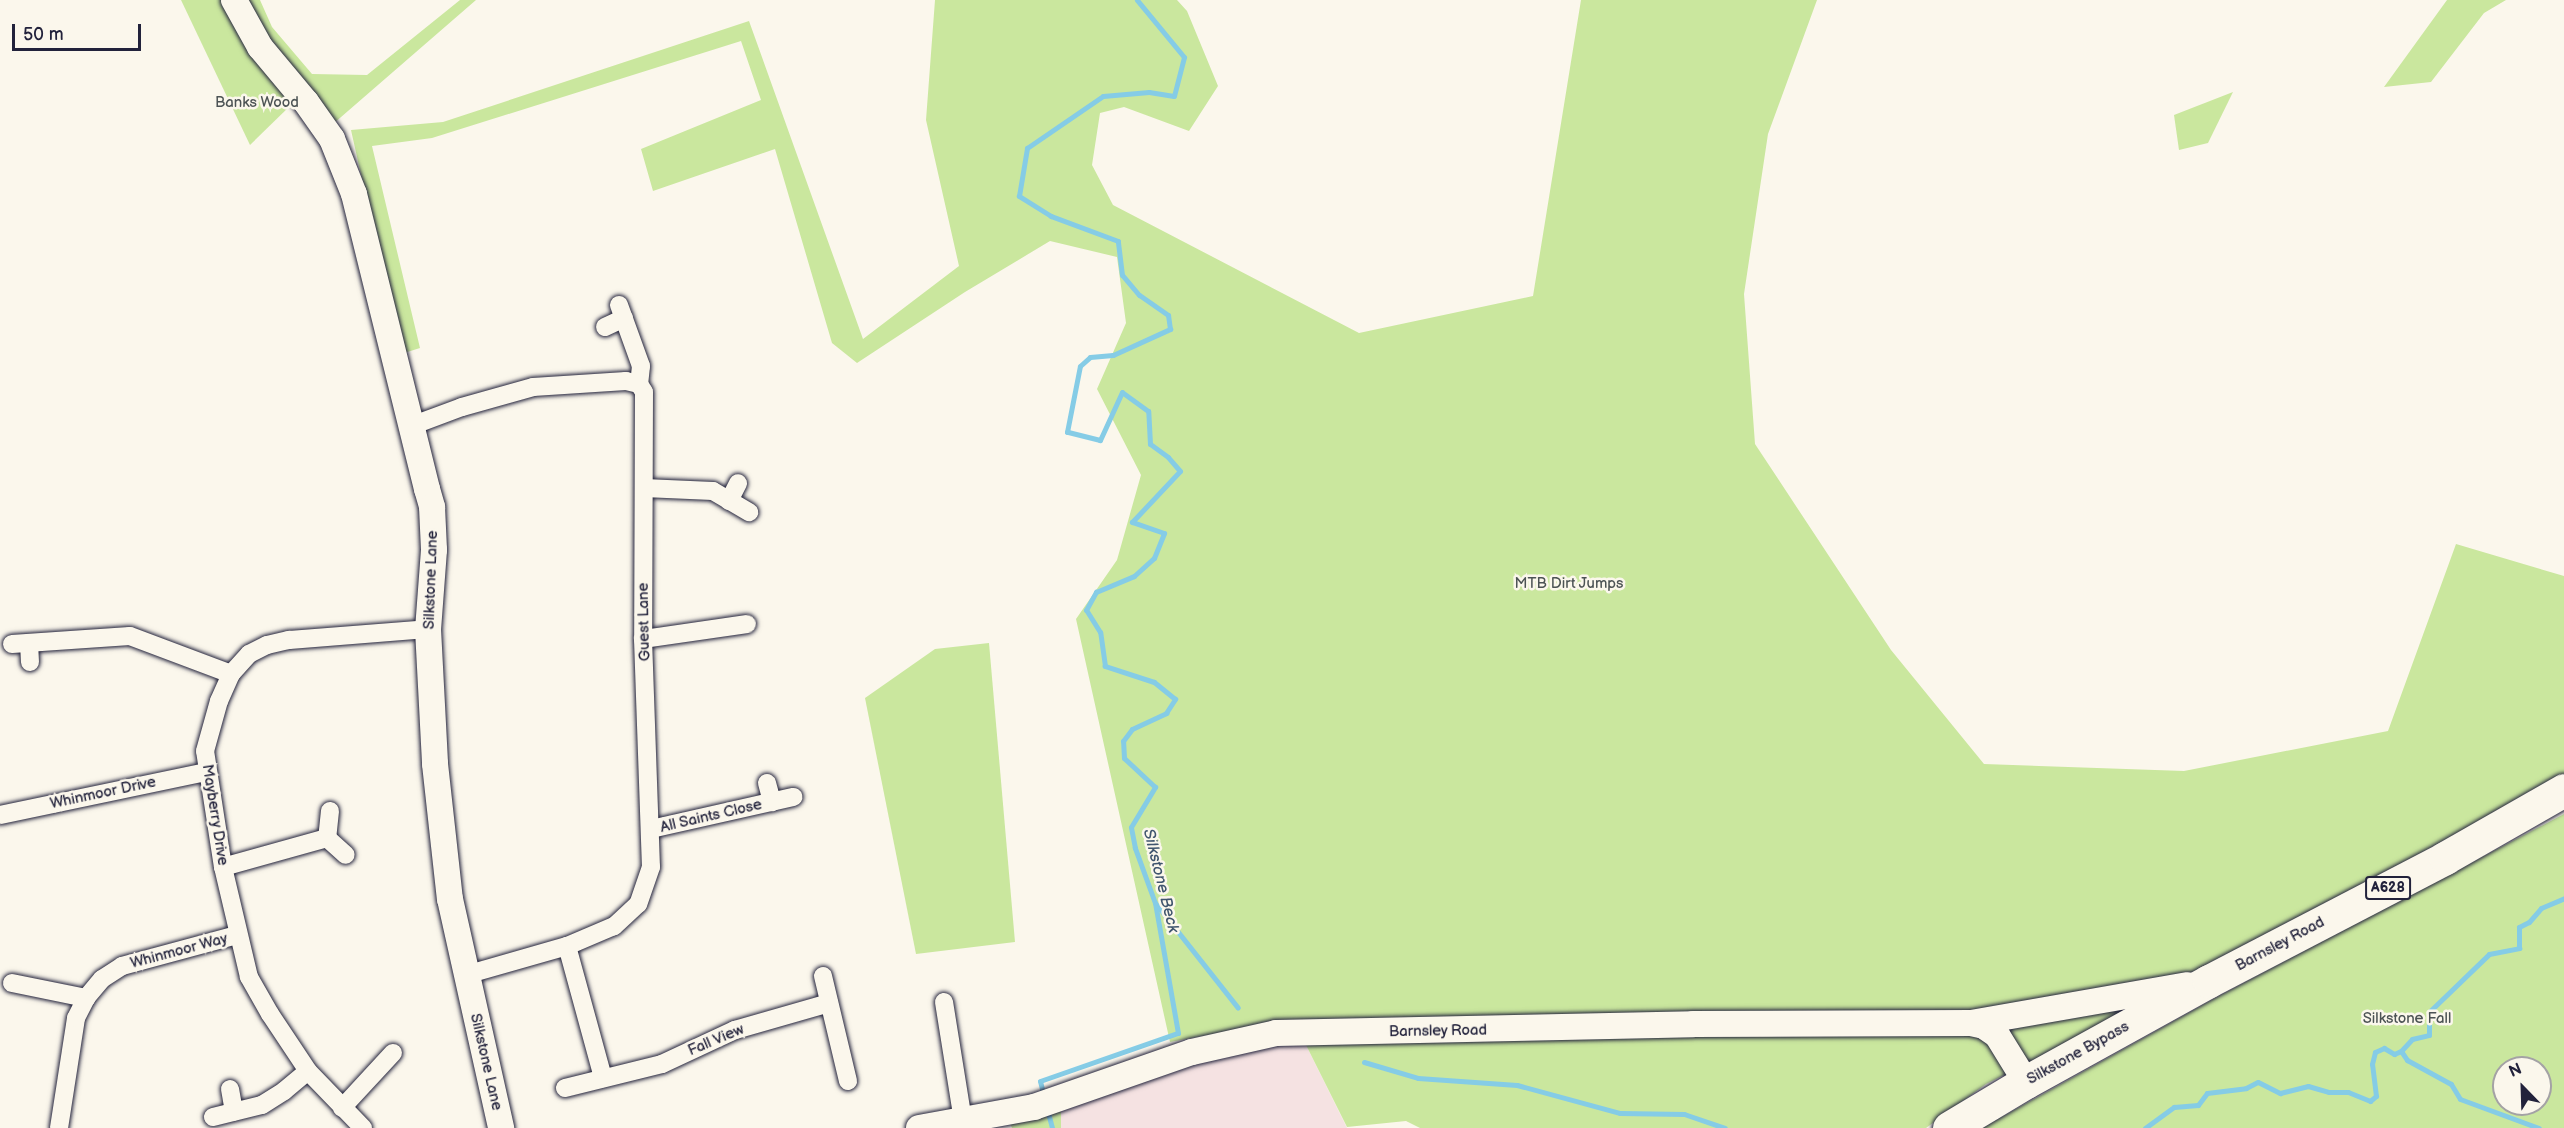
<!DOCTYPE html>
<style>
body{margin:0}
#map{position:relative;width:2564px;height:1128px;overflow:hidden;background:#fbf7ec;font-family:"Balsamiq Sans",sans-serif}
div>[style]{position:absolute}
.built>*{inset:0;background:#f5e2e2}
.green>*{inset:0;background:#cae79e}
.stream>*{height:5px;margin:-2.5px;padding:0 2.5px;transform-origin:2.5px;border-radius:2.5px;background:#85cce6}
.roads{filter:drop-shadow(0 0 2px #22223b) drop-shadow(0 0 2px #22223b)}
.street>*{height:18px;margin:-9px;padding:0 9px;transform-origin:9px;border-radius:9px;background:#fbf7ec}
.secondary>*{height:26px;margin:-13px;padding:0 13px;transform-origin:13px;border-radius:13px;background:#fbf7ec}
.highway>*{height:33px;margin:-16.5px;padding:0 16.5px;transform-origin:16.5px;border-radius:16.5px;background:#fbf7ec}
span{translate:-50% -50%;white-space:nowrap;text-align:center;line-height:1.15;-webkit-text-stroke:5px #fbf7ec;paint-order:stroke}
.shield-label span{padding:2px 4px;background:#fbf7ec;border:2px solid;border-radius:4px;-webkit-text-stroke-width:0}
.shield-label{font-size:14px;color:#22223b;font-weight:700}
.park-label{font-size:15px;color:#4c5354}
.street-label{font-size:15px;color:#22223b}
.water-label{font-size:16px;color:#40556e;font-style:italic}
.north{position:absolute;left:2492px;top:1056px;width:60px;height:60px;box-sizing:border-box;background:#fbf7ec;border:2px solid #a4a2a5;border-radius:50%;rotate:337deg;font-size:16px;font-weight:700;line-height:24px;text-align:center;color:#22223b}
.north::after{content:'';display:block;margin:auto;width:21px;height:27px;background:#22223b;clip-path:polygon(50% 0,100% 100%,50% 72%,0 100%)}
.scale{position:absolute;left:12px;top:24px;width:129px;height:27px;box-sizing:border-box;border:3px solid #22223b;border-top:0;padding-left:8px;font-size:18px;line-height:21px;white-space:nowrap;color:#22223b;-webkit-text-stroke:4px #fbf7ec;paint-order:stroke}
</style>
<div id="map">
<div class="built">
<div style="clip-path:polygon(1300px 1033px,1347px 1128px,1061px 1128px,1061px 1099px)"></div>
</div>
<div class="green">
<div style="clip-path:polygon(181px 0,223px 0,292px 104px,250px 145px)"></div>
<div style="clip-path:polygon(242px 0,260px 0,272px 27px,312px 74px,367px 75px,460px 0,476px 0,333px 124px,263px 41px)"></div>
<div style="clip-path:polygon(935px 0,1177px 0,1187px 11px,1218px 86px,1189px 131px,1124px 107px,1100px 113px,1092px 165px,1113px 205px,1359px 333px,1533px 296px,1581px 0,1817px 0,1768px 134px,1744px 294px,1755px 444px,1891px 650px,1984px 764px,2184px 771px,2388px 731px,2456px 544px,2564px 576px,2564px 775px,2117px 1019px,1986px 1084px,1926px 1128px,1420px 1128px,1406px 1121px,1347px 1127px,1300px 1033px,1285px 1021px,1170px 1042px,1076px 619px,1117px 560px,1141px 475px,1097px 389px,1126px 323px,1117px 257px,1050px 241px,965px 292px,857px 363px,832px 343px,775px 149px,653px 191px,641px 149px,761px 100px,741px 41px,432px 138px,372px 146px,420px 348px,401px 354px,351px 130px,443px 122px,749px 21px,863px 339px,959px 266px,926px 120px)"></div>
<div style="clip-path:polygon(2447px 0,2506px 0,2484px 13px,2431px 82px,2384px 87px)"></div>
<div style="clip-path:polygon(2233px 92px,2208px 143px,2179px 150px,2174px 115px)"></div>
<div style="clip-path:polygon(989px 643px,1015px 942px,916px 954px,865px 698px,935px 649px)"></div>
<div style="clip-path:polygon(evenodd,2564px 814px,2564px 1128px,1982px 1128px,2217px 997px,2564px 814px,2504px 1068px,2540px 1068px,2540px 1104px,2504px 1104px,2504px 1068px)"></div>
<div style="clip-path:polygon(1061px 1099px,1061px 1128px,1012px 1128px,1005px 1112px)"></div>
</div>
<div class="stream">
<div style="left:1156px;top:904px;width:132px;rotate:51.7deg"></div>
<div style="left:2401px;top:1051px;width:11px;rotate:56deg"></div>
<div style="left:2407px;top:1060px;width:50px;rotate:28.6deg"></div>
<div style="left:2451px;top:1084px;width:17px;rotate:59deg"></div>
<div style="left:2460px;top:1099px;width:84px;rotate:20.2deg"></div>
<div style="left:1364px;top:1062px;width:56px;rotate:16.5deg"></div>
<div style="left:1418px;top:1078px;width:99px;rotate:4deg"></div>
<div style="left:1517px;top:1085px;width:107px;rotate:15.2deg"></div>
<div style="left:1620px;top:1113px;width:64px;rotate:0.9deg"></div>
<div style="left:1684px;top:1114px;width:43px;rotate:18.9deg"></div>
<div style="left:1044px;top:1097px;width:16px;rotate:-104deg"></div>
<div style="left:1040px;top:1081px;width:146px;rotate:-19.2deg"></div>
<div style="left:1178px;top:1033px;width:132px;rotate:-100deg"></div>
<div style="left:1155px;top:903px;width:59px;rotate:-110deg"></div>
<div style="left:1135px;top:848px;width:21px;rotate:-101deg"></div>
<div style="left:1131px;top:827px;width:47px;rotate:-59deg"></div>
<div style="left:1155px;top:787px;width:42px;rotate:-136.9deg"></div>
<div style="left:1124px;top:758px;width:17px;rotate:-93deg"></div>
<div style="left:1123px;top:741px;width:15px;rotate:-53deg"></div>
<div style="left:1132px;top:729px;width:38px;rotate:-25deg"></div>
<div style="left:1166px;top:713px;width:17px;rotate:-57deg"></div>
<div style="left:1175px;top:699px;width:27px;rotate:-141deg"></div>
<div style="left:1154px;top:682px;width:52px;rotate:-161.9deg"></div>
<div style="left:1105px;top:666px;width:34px;rotate:-98deg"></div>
<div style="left:1100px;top:632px;width:26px;rotate:-122deg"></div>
<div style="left:1086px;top:610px;width:21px;rotate:-61deg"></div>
<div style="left:1096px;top:592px;width:41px;rotate:-22.8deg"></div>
<div style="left:1134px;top:576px;width:27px;rotate:-42deg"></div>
<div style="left:1154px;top:558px;width:27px;rotate:-68deg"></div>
<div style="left:1164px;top:533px;width:34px;rotate:-161deg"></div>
<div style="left:1132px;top:522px;width:70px;rotate:-46.7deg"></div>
<div style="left:1180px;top:471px;width:18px;rotate:-131deg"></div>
<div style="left:1168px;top:457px;width:22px;rotate:-144deg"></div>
<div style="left:1150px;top:444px;width:33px;rotate:-93deg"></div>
<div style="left:1148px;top:411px;width:32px;rotate:-144deg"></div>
<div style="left:1122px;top:392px;width:53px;rotate:114.6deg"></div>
<div style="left:1100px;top:440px;width:34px;rotate:-166deg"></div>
<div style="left:1067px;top:432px;width:67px;rotate:-78.9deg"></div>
<div style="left:1080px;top:366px;width:13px;rotate:-42deg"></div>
<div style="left:1090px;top:357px;width:23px;rotate:-5deg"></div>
<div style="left:1113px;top:355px;width:63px;rotate:-24.5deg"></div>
<div style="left:1170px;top:329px;width:14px;rotate:-98deg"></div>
<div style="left:1168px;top:315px;width:35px;rotate:-145deg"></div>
<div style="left:1139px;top:295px;width:26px;rotate:-130deg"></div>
<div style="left:1122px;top:275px;width:34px;rotate:-97deg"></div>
<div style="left:1118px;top:241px;width:72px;rotate:-159.5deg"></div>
<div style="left:1051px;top:216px;width:38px;rotate:-148deg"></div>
<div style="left:1019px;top:196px;width:49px;rotate:-80.5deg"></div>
<div style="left:1027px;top:148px;width:92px;rotate:-34.4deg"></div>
<div style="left:1103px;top:96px;width:46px;rotate:-5deg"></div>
<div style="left:1149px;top:92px;width:25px;rotate:9deg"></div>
<div style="left:1174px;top:96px;width:40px;rotate:-75.6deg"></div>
<div style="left:1184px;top:57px;width:74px;rotate:-129.5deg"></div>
<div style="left:1047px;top:1109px;width:20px;rotate:75deg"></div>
<div style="left:2145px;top:1128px;width:36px;rotate:-36deg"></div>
<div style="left:2174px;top:1107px;width:24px;rotate:-5deg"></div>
<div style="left:2198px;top:1105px;width:15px;rotate:-53deg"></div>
<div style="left:2207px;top:1093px;width:39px;rotate:-7deg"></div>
<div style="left:2246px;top:1088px;width:13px;rotate:-27deg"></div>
<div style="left:2258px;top:1082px;width:25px;rotate:27deg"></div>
<div style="left:2280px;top:1093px;width:29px;rotate:-14deg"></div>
<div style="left:2308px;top:1086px;width:22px;rotate:16deg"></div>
<div style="left:2329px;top:1092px;width:19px"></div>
<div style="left:2348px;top:1092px;width:24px;rotate:22deg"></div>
<div style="left:2370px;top:1101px;width:8px;rotate:-40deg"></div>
<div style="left:2376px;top:1096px;width:32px;rotate:-97deg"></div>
<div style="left:2372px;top:1064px;width:12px;rotate:-76deg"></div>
<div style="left:2375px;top:1052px;width:10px;rotate:-24deg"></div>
<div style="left:2384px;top:1048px;width:12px;rotate:31deg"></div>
<div style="left:2394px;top:1054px;width:8px;rotate:-23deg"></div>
<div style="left:2401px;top:1051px;width:16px;rotate:-47deg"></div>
<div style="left:2412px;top:1039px;width:17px;rotate:-13deg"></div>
<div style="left:2429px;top:1035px;width:23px;rotate:-90deg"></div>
<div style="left:2429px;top:1012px;width:83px;rotate:-44deg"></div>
<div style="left:2489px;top:954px;width:31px;rotate:-11deg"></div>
<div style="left:2519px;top:948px;width:21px;rotate:-90deg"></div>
<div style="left:2519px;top:927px;width:11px;rotate:-27deg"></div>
<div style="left:2529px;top:922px;width:18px;rotate:-49deg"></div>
<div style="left:2541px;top:908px;width:25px;rotate:-23deg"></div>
</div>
<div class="roads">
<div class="street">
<div style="left:619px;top:305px;width:65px;rotate:70.2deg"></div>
<div style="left:641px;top:366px;width:18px;rotate:96deg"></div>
<div style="left:605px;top:327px;width:21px;rotate:-25deg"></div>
<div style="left:411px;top:426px;width:54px;rotate:-20.4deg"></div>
<div style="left:462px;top:407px;width:74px;rotate:-15.7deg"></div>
<div style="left:533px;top:387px;width:93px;rotate:-3.7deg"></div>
<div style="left:626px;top:381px;width:13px;rotate:13deg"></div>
<div style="left:639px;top:384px;width:9px;rotate:58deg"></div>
<div style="left:644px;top:392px;width:247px;rotate:90.2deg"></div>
<div style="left:643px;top:639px;width:228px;rotate:88deg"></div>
<div style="left:651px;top:867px;width:39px;rotate:109deg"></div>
<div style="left:638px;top:904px;width:33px;rotate:137deg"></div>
<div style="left:614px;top:926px;width:51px;rotate:156.9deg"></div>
<div style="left:567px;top:946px;width:105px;rotate:164deg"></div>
<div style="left:644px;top:488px;width:69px;rotate:2.5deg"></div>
<div style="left:713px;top:491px;width:42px;rotate:30.3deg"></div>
<div style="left:729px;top:501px;width:20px;rotate:-63deg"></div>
<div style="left:643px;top:639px;width:105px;rotate:-8.2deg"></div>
<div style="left:29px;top:643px;width:19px;rotate:87deg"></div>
<div style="left:12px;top:644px;width:118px;rotate:-3.9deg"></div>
<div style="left:130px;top:636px;width:108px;rotate:20.6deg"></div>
<div style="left:767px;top:783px;width:20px;rotate:75deg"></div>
<div style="left:330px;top:811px;width:27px;rotate:96deg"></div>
<div style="left:327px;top:838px;width:25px;rotate:42deg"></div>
<div style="left:0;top:815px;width:210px;rotate:-11.8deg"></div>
<div style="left:651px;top:829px;width:146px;rotate:-12.7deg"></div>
<div style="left:223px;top:867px;width:108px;rotate:-15.6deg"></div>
<div style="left:567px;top:946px;width:137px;rotate:74.7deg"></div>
<div style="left:823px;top:976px;width:108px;rotate:76.6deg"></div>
<div style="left:12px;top:983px;width:76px;rotate:11.5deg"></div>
<div style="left:944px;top:1002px;width:120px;rotate:80.9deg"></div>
<div style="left:565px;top:1088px;width:100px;rotate:-13.9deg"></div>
<div style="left:662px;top:1064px;width:81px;rotate:-25deg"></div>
<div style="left:735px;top:1030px;width:98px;rotate:-16deg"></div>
<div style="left:230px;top:1089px;width:23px;rotate:80deg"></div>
<div style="left:342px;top:1108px;width:75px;rotate:-47.2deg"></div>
<div style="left:213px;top:1117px;width:50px;rotate:-13.8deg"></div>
<div style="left:262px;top:1105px;width:26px;rotate:-32deg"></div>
<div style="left:284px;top:1091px;width:31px;rotate:-40deg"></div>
<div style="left:59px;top:1128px;width:111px;rotate:-81.2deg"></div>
<div style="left:76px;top:1018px;width:22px;rotate:-63deg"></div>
<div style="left:86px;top:998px;width:25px;rotate:-50deg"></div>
<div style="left:102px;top:979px;width:24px;rotate:-33deg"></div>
<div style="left:122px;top:966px;width:119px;rotate:-15.1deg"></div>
<div style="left:363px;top:1128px;width:79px;rotate:-134deg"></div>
<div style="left:308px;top:1071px;width:69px;rotate:-123.7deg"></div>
<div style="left:270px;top:1014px;width:43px;rotate:-119.6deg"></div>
<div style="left:249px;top:977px;width:113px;rotate:-103.3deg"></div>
<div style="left:223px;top:867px;width:117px;rotate:-98.8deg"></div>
<div style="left:205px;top:751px;width:52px;rotate:-74.4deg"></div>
<div style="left:219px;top:701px;width:30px;rotate:-66deg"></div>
<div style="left:231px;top:674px;width:27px;rotate:-48deg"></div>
<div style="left:249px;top:654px;width:20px;rotate:-27deg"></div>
<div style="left:267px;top:645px;width:23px;rotate:-13deg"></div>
<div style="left:289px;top:640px;width:139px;rotate:-4.5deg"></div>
</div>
<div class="secondary">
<div style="left:234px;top:0;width:54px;rotate:61deg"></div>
<div style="left:260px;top:47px;width:72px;rotate:50.1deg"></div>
<div style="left:306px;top:102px;width:45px;rotate:54.9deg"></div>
<div style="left:332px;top:139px;width:59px;rotate:68.2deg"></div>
<div style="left:354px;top:194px;width:304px;rotate:76.1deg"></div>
<div style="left:427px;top:489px;width:19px;rotate:74deg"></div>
<div style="left:432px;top:507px;width:43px;rotate:87.3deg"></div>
<div style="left:434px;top:550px;width:79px;rotate:94.3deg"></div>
<div style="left:428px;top:629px;width:135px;rotate:87deg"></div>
<div style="left:435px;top:764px;width:136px;rotate:83.7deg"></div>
<div style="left:450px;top:899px;width:235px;rotate:77.4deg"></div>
<div style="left:1971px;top:1023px;width:13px;rotate:13deg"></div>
<div style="left:1984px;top:1026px;width:16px;rotate:35deg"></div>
<div style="left:1997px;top:1035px;width:55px;rotate:58.3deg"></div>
<div style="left:919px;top:1128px;width:117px;rotate:-10.3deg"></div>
<div style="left:1034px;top:1107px;width:167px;rotate:-19.2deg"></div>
<div style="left:1192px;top:1052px;width:86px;rotate:-12.7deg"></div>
<div style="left:1276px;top:1033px;width:417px;rotate:-1.2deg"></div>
<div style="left:1693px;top:1024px;width:278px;rotate:-0.2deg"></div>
<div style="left:1971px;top:1023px;width:220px;rotate:-9.9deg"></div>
</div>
<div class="highway">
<div style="left:1949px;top:1128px;width:90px;rotate:-30.9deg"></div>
<div style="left:2026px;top:1082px;width:209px;rotate:-28.9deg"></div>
<div style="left:2209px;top:981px;width:266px;rotate:-27.5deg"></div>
<div style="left:2445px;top:858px;width:137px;rotate:-29.7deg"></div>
</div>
</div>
<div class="shield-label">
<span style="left:2388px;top:888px">A628</span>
</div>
<div class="park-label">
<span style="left:257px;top:103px">Banks Wood</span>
<span style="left:1569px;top:584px">MTB Dirt Jumps</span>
<span style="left:2407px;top:1019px">Silkstone Fall</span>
</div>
<div class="street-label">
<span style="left:431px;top:580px;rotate:-88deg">Silkstone Lane</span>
<span style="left:644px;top:622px;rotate:-91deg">Guest Lane</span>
<span style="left:103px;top:793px;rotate:-12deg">Whinmoor Drive</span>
<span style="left:215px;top:815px;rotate:81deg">Mayberry Drive</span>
<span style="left:711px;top:816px;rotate:-13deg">All Saints Close</span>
<span style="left:2280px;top:944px;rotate:-28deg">Barnsley Road</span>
<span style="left:179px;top:951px;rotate:-15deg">Whinmoor Way</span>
<span style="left:1438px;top:1031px;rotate:-1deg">Barnsley Road</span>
<span style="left:716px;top:1040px;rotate:-23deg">Fall View</span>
<span style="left:2078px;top:1053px;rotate:-29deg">Silkstone Bypass</span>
<span style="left:486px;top:1062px;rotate:77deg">Silkstone Lane</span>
</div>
<div class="water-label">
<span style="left:1160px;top:881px;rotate:76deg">Silkstone Beck</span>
</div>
<div class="north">N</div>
<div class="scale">50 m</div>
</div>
